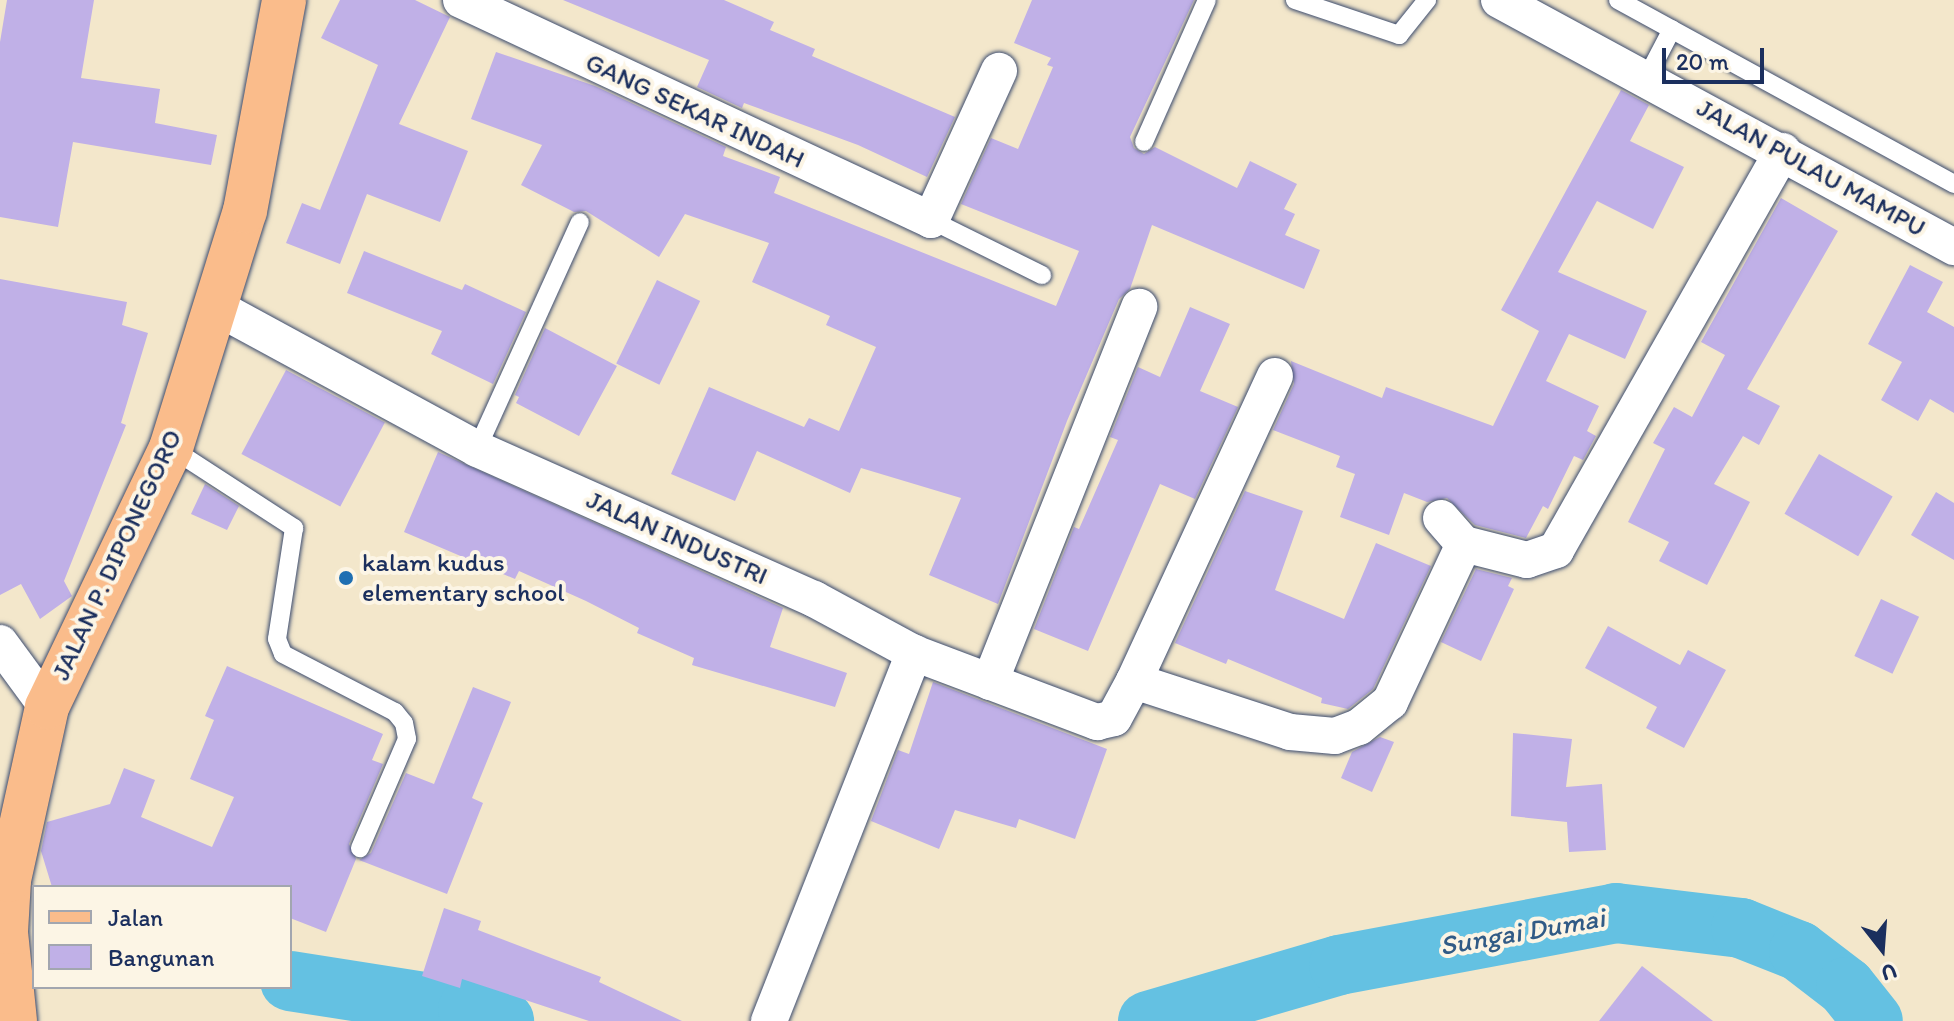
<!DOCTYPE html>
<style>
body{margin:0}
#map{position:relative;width:1954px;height:1021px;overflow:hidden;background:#f3e7cb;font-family:Itim,sans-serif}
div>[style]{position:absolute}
.river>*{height:60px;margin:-30px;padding:0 30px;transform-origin:30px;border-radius:30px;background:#64c1e2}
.building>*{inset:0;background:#c0b0e7;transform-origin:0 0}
.roads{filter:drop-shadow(0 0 2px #3b4b6e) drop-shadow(0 0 2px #3b4b6e)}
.lane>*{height:18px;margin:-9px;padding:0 9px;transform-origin:9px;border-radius:9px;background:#fff}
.street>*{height:36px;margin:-18px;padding:0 18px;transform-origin:18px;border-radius:18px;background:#fff}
.primary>*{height:44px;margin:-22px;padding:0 22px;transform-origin:22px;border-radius:22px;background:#fabc8b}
.dots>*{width:22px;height:22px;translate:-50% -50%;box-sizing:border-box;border:4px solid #fcf5e5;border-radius:50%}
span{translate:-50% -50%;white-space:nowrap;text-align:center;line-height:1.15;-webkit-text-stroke:8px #fcf5e5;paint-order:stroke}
.street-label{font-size:26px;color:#1b2f5e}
.poi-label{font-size:26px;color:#1b2f5e}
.left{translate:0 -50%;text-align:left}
.water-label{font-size:28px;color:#315b86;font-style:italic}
.legend{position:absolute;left:32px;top:885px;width:260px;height:104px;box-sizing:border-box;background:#fcf5e5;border:2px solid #a2a6af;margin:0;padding:10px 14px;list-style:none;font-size:24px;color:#1b2f5e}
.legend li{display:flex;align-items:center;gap:16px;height:40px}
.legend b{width:40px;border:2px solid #a2a6af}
.north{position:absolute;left:1842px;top:909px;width:80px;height:80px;-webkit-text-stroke:6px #fcf5e5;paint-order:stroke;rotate:163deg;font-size:22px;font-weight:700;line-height:32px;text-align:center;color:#1b2f5e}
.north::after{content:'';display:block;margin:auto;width:28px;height:36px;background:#1b2f5e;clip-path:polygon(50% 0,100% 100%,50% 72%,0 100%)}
.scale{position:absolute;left:1662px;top:48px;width:102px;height:36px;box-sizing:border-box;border:4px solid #1b2f5e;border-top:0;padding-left:10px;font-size:24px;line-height:28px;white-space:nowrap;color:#1b2f5e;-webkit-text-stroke:6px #fcf5e5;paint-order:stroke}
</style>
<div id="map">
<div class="river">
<div style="left:290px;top:981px;width:180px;rotate:8.9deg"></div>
<div style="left:468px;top:1009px;width:38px;rotate:18deg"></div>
<div style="left:1148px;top:1021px;width:199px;rotate:-16.3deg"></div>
<div style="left:1339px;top:965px;width:282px;rotate:-10.6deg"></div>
<div style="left:1616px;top:913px;width:126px;rotate:6.8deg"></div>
<div style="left:1741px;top:928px;width:62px;rotate:21.6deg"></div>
<div style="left:1799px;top:951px;width:59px;rotate:37.5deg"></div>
<div style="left:1846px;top:987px;width:43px;rotate:51.5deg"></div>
</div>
<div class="building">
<div style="clip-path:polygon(7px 0,94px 0,81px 78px,160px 89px,155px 123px,217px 135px,211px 165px,73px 142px,58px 227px,0 217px,0 42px)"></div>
<div style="clip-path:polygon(340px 0,415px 0,450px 17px,399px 124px,468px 151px,440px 222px,367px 194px,340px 264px,286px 243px,302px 203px,320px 210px,378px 65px,321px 38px)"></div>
<div style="clip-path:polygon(563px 0,724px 0,774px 22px,770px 30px,815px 49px,812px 56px,955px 117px,927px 177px,858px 145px,744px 103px,742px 108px,697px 87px,709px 60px)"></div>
<div style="clip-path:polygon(1032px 0,1194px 0,1130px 137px,1134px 148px,1144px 154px,1155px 147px,1237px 188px,1250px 161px,1297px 184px,1284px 209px,1295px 214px,1285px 235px,1320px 250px,1304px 289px,1152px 225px,1130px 289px,1119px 299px,1067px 421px,998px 604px,929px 575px,961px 498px,861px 468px,850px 493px,757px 451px,735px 501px,671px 474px,709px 387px,804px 427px,809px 418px,839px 431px,876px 347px,826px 325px,830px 316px,752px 282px,769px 243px,685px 214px,659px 257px,586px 211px,574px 212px,521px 185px,542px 145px,471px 119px,496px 52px,595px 86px,726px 147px,723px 156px,780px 177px,774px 193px,1056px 306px,1079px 251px,961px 204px,991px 138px,1018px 149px,1053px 67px,1047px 65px,1051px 58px,1014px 43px)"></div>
<div style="clip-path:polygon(1621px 90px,1649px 105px,1630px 141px,1684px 167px,1653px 229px,1597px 201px,1558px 272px,1647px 311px,1625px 359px,1569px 334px,1546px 381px,1599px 406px,1587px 431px,1596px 436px,1583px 460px,1574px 456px,1548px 509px,1543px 506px,1526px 538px,1475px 525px,1447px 498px,1427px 502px,1404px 493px,1389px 535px,1340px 517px,1355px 474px,1336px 467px,1340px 456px,1273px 430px,1294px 384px,1291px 361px,1382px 398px,1386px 387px,1493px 426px,1539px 331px,1501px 310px)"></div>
<div style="clip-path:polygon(1781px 198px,1838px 231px,1747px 389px,1780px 406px,1759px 445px,1743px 436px,1714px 484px,1750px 502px,1707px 585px,1659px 561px,1669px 542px,1628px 522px,1665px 449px,1653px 443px,1674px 407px,1692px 417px,1725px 355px,1701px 342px)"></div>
<div style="clip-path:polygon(364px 251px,462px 290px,465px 284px,526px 312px,493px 384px,431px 354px,442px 331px,347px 293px)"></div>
<div style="clip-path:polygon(1910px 265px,1943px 282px,1927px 312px,1954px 327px,1954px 413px,1930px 399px,1918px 421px,1881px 400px,1902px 362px,1868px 344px)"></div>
<div style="clip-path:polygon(0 279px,127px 302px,122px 325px,148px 333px,121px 423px,126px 425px,64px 581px,72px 596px,40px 619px,21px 584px,0 595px)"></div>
<div style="left:657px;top:280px;width:48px;height:93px;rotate:26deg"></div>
<div style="clip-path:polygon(1190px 307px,1230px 324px,1200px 391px,1238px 407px,1195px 499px,1160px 484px,1088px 651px,1034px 629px,1074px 527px,1079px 529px,1118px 440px,1110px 437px,1138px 367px,1160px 377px)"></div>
<div style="clip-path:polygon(545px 328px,617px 366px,579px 436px,516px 403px,519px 397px,515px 395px)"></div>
<div style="left:286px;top:370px;width:112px;height:95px;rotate:28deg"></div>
<div style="clip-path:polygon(438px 452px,783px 608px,770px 647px,847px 673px,835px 707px,692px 665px,694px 658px,637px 633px,639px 628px,586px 601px,519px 571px,515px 579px,404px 532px)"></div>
<div style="left:1819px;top:454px;width:85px;height:69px;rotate:30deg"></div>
<div style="clip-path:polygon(205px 484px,239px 506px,227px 530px,191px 514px)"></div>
<div style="clip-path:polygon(1245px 491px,1303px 511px,1275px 590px,1344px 619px,1376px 543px,1431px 566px,1373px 689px,1348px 709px,1321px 703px,1322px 698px,1228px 659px,1226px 664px,1175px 643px)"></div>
<div style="clip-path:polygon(1936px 492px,1954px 503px,1954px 560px,1911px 535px)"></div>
<div style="clip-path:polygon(1476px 569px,1512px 578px,1508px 586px,1514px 589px,1481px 661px,1441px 642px)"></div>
<div style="left:1881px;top:599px;width:42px;height:63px;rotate:25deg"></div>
<div style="clip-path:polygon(1608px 626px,1680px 665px,1688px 650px,1726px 670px,1684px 748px,1646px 728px,1657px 707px,1585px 668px)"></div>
<div style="clip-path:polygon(227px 666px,383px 734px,372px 760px,383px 764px,349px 844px,356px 859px,326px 932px,290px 918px,290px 887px,52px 887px,41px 851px,47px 822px,110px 804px,124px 768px,155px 780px,141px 817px,212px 847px,234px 797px,190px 779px,214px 720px,205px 716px)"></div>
<div style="clip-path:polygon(933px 682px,1107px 749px,1075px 839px,1019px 819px,1016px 828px,955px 810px,939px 849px,871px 821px,898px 750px,909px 754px)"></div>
<div style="clip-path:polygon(473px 687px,511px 702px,472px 798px,483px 803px,447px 894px,359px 860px,371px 853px,406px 773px,434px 784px)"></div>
<div style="clip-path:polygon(1513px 733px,1572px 739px,1566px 787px,1602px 784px,1606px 850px,1569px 852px,1567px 822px,1511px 816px)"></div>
<div style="clip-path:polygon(1380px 737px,1394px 742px,1372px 792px,1341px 778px,1352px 752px)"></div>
<div style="clip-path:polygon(444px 908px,481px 921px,478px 930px,601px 977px,599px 982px,682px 1021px,589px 1021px,462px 979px,460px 988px,422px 976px)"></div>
<div style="clip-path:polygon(1642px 966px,1713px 1021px,1599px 1021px)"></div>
</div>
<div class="roads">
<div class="lane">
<div style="left:1295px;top:0;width:110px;rotate:18.6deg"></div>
<div style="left:1399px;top:35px;width:45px;rotate:-51.3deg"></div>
<div style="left:1618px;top:0;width:383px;rotate:28.7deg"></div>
<div style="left:1646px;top:79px;width:56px;rotate:-62.5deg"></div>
<div style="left:1144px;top:142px;width:155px;rotate:-66.1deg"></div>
<div style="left:931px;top:220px;width:124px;rotate:26.4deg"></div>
<div style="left:171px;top:448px;width:147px;rotate:33deg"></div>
<div style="left:294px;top:528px;width:112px;rotate:98.7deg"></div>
<div style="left:277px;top:639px;width:16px;rotate:68deg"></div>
<div style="left:283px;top:654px;width:126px;rotate:27.4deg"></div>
<div style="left:395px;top:712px;width:14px;rotate:51deg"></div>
<div style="left:404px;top:723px;width:16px;rotate:79deg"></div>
<div style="left:407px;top:739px;width:119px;rotate:113.3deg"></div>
<div style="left:477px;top:449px;width:249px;rotate:-65.6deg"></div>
</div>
<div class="street">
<div style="left:461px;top:0;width:519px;rotate:25.08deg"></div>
<div style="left:931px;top:220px;width:164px;rotate:-65.5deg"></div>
<div style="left:1499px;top:0;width:518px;rotate:28.5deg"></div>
<div style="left:214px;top:306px;width:299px;rotate:28.5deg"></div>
<div style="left:477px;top:449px;width:369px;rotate:24deg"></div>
<div style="left:814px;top:599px;width:114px;rotate:28.4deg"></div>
<div style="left:914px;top:653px;width:196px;rotate:20.7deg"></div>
<div style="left:1097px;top:722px;width:17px;rotate:-13deg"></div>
<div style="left:1114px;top:718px;width:42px;rotate:-61.6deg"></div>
<div style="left:1134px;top:681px;width:336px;rotate:-65.2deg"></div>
<div style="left:1441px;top:518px;width:35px;rotate:49deg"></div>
<div style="left:1464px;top:544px;width:65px;rotate:14.3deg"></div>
<div style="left:1527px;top:560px;width:31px;rotate:-19deg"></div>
<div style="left:1556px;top:550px;width:459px;rotate:-60.4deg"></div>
<div style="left:0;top:643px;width:79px;rotate:53.7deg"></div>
<div style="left:1134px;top:681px;width:164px;rotate:18.1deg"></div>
<div style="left:1290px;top:732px;width:45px;rotate:5.1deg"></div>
<div style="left:1335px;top:736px;width:26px;rotate:-21deg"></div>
<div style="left:1359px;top:727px;width:40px;rotate:-39deg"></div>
<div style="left:1390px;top:702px;width:174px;rotate:-64.9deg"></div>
<div style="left:990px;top:682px;width:404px;rotate:-68.3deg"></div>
<div style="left:769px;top:1021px;width:396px;rotate:-68.5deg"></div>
</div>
<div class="primary">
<div style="left:15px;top:1021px;width:89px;rotate:-95.8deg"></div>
<div style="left:6px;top:932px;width:52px;rotate:-86.7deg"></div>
<div style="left:9px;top:880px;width:177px;rotate:-77.6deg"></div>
<div style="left:47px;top:707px;width:287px;rotate:-64.4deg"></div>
<div style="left:171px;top:448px;width:248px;rotate:-72.7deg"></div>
<div style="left:245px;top:211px;width:215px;rotate:-79.5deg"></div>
</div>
</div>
<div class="dots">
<div style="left:346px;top:578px;background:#1f6fb2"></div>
</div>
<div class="street-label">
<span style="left:695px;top:111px;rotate:25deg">GANG SEKAR INDAH</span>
<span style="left:1811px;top:168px;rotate:29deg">JALAN PULAU MAMPU</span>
<span style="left:677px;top:538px;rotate:24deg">JALAN INDUSTRI</span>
<span style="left:117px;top:555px;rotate:-65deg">JALAN P. DIPONEGORO</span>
</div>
<div class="poi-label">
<span class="left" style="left:362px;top:578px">kalam kudus<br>elementary school</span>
</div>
<div class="water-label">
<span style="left:1522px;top:931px;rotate:-10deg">Sungai Dumai</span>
</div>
<ul class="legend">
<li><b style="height:10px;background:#fabc8b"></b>Jalan</li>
<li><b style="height:22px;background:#c0b0e7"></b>Bangunan</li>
</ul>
<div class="north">U</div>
<div class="scale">20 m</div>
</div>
